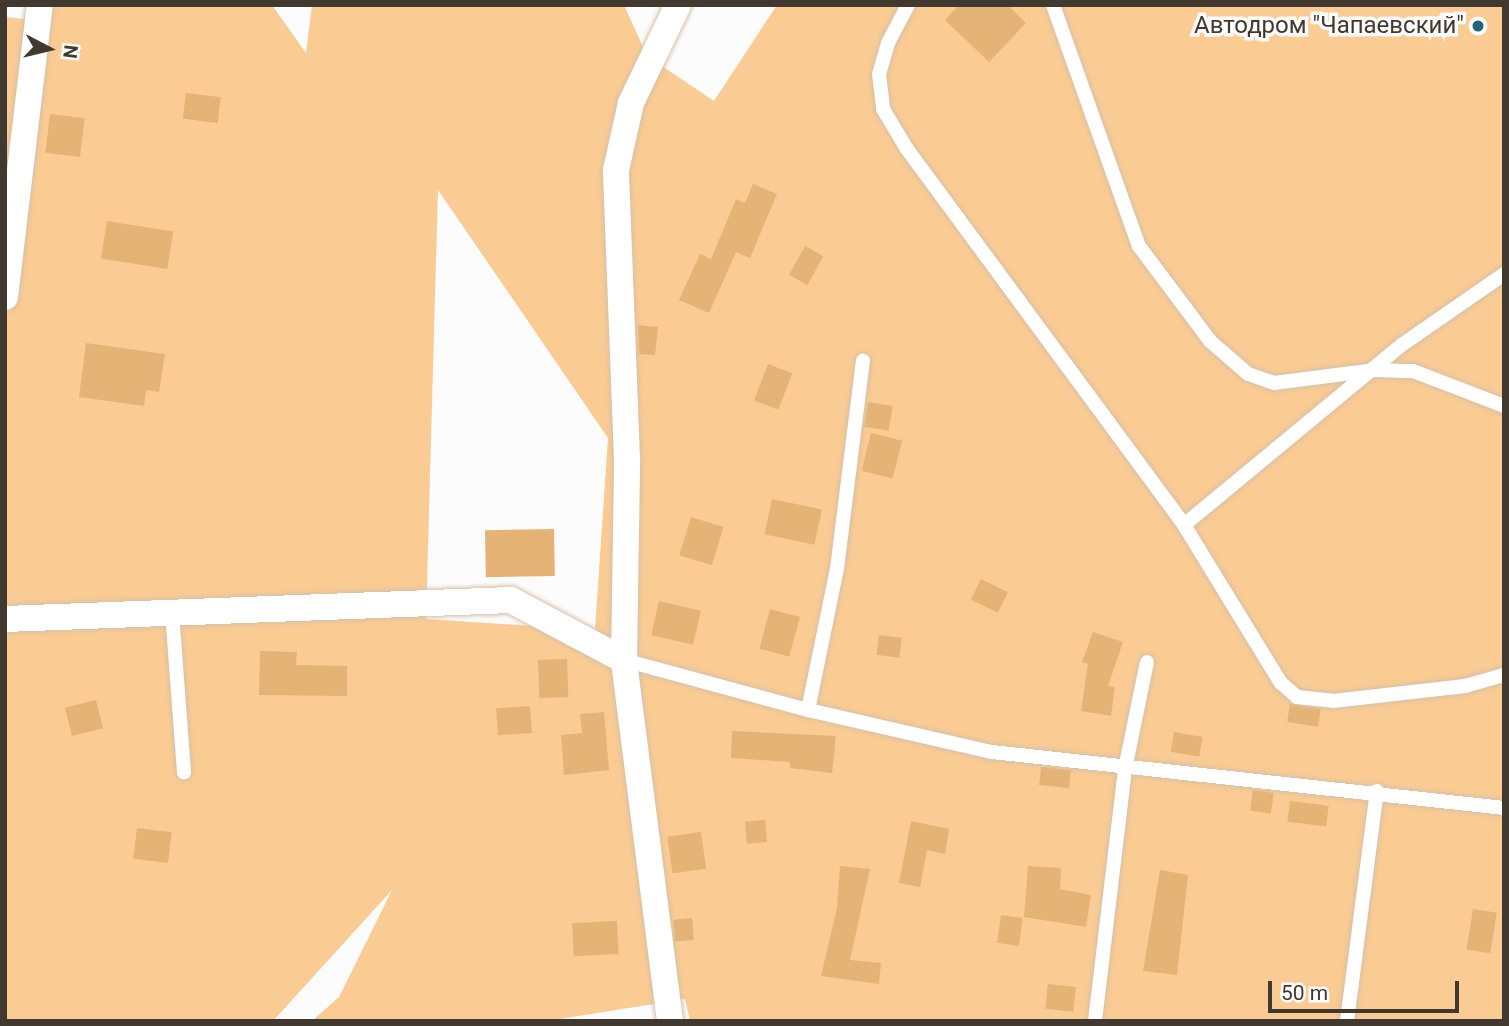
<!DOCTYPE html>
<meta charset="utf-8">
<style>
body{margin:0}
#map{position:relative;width:1509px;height:1026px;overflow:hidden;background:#fcfcfc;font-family:Roboto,sans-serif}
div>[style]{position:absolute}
.green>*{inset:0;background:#facb93}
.building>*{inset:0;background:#e6b376;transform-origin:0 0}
.roads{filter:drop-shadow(0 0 2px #d5c0a8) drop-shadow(0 0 2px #d5c0a8)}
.service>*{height:14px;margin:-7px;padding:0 7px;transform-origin:7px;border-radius:7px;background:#fff}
.minor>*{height:26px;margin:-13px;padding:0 13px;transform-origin:13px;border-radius:13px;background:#fff}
.dots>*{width:19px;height:19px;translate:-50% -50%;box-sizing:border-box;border:4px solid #fcfcfc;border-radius:50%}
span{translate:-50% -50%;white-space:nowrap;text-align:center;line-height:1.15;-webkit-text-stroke:7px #fcfcfc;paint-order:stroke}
.poi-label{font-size:24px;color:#41382f}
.right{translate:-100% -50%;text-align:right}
.frame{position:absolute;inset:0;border:7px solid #41382f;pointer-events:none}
.north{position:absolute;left:14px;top:14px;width:70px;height:70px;-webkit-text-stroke:5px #fcfcfc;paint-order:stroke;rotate:97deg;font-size:19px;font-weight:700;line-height:28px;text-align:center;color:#41382f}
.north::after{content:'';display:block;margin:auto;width:24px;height:32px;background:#41382f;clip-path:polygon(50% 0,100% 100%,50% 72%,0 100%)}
.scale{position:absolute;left:1268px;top:981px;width:191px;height:32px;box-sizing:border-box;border:4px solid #41382f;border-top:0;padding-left:9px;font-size:21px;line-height:24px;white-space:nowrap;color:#41382f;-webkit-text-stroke:5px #fcfcfc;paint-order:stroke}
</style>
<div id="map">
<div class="green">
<div style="clip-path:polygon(evenodd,47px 5px,272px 5px,306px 53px,312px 5px,624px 5px,647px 56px,714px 101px,777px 5px,1504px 5px,1504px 1021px,690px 1021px,685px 999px,547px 1021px,312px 1021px,339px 997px,392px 890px,273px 1021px,5px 1021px,5px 17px,44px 21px,47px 5px,438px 190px,608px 438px,595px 630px,426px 619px,438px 190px)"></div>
</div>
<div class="building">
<div style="clip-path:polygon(959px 5px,1008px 5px,1026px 23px,989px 62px,945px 20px)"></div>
<div style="left:186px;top:93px;width:35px;height:26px;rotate:7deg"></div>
<div style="left:50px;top:114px;width:35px;height:39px;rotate:7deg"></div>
<div style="clip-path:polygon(753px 184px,777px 194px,750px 258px,736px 252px,709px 313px,679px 300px,700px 254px,711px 259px,736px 199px,745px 203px)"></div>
<div style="left:107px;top:221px;width:67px;height:38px;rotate:9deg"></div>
<div style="left:805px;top:246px;width:21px;height:33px;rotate:29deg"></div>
<div style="clip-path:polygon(638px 325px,658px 327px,655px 355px,639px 354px)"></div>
<div style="clip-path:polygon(86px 343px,165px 354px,159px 392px,146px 390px,144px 406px,79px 397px)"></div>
<div style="left:768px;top:364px;width:26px;height:39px;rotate:21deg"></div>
<div style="left:868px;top:402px;width:25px;height:25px;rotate:9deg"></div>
<div style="left:871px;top:433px;width:32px;height:39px;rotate:14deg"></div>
<div style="left:772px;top:499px;width:51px;height:36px;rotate:12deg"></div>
<div style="left:691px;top:517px;width:34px;height:40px;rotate:17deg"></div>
<div style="left:554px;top:529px;width:47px;height:69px;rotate:89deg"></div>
<div style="left:981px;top:579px;width:30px;height:23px;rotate:26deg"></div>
<div style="left:659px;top:601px;width:43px;height:35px;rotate:13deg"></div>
<div style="left:770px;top:609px;width:31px;height:41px;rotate:15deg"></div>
<div style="clip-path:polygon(1093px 632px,1123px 642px,1108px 686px,1115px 687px,1111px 716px,1081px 711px,1088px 664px,1082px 662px)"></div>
<div style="left:879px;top:635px;width:23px;height:20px;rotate:7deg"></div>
<div style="clip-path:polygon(260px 651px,297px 652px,296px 665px,347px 666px,347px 696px,259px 695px)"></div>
<div style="left:567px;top:659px;width:38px;height:29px;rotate:88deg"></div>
<div style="left:96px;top:700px;width:29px;height:32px;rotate:76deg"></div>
<div style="left:1290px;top:704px;width:31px;height:18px;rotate:9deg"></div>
<div style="left:530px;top:706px;width:27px;height:34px;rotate:86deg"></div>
<div style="clip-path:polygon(604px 712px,609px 770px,564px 775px,561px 735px,582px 733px,580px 714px)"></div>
<div style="clip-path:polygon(732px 731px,836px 736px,832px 773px,790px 768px,790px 762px,731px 758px)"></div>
<div style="left:1174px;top:732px;width:29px;height:20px;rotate:10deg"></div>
<div style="left:1041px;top:767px;width:30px;height:18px;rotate:6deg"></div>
<div style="left:1253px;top:790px;width:21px;height:21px;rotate:8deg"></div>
<div style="left:1290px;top:801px;width:39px;height:21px;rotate:7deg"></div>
<div style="left:765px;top:820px;width:22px;height:20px;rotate:85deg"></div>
<div style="clip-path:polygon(911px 821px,949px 829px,945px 854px,927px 850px,920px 887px,899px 883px)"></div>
<div style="left:137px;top:828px;width:35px;height:31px;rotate:7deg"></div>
<div style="left:701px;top:832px;width:37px;height:34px;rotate:82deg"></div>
<div style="clip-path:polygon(840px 866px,870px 869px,850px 960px,881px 963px,879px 984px,821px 976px,837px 908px)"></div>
<div style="clip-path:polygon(1028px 866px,1061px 868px,1060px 889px,1091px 895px,1086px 927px,1024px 917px)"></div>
<div style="clip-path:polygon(1160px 870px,1188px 875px,1177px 975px,1143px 971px)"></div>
<div style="left:1473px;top:909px;width:24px;height:41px;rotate:9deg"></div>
<div style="left:1001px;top:915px;width:22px;height:28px;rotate:8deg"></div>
<div style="left:692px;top:918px;width:22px;height:19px;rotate:85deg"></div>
<div style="left:617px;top:921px;width:33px;height:45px;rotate:87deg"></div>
<div style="left:1048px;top:984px;width:28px;height:25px;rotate:6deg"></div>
</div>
<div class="roads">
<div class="service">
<div style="left:908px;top:5px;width:43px;rotate:117.8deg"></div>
<div style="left:888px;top:43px;width:32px;rotate:106deg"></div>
<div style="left:879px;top:74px;width:35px;rotate:83deg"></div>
<div style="left:883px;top:109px;width:47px;rotate:59deg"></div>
<div style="left:907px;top:149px;width:467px;rotate:53.6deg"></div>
<div style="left:1184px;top:525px;width:185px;rotate:58.5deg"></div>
<div style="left:1281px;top:683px;width:21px;rotate:41deg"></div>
<div style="left:1297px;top:697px;width:36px;rotate:6deg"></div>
<div style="left:1333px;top:701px;width:133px;rotate:-6.5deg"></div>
<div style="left:1465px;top:686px;width:41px;rotate:-15.8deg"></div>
<div style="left:1053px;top:5px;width:256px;rotate:70.4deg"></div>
<div style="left:1139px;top:246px;width:119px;rotate:53.2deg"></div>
<div style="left:1210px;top:341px;width:50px;rotate:41deg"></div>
<div style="left:1248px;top:374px;width:28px;rotate:19deg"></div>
<div style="left:1274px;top:383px;width:102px;rotate:-7.3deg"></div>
<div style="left:1375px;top:370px;width:38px;rotate:2deg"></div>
<div style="left:1413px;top:371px;width:97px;rotate:21deg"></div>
<div style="left:1184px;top:525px;width:284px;rotate:-39.6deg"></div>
<div style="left:1403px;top:344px;width:123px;rotate:-34.7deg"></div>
<div style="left:172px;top:612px;width:161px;rotate:85.7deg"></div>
<div style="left:624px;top:660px;width:191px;rotate:15.2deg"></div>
<div style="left:808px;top:710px;width:189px;rotate:12.9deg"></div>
<div style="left:992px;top:752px;width:515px;rotate:6.24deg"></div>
<div style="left:808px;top:710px;width:144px;rotate:-78.4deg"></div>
<div style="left:837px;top:569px;width:210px;rotate:-82.9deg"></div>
<div style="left:1095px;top:1021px;width:254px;rotate:-83.2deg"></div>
<div style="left:1125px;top:769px;width:109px;rotate:-78.4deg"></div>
<div style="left:1347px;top:1021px;width:232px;rotate:-82.6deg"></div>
</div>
<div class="minor">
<div style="left:5px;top:297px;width:294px;rotate:-83.2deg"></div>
<div style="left:5px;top:619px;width:506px;rotate:-2.15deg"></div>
<div style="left:511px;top:600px;width:128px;rotate:28deg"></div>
<div style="left:670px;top:1021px;width:364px;rotate:-97.3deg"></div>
<div style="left:624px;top:660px;width:201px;rotate:-89.1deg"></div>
<div style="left:627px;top:459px;width:289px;rotate:-92.2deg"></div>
<div style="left:616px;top:170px;width:69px;rotate:-77.4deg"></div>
<div style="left:631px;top:103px;width:109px;rotate:-64.4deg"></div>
</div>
</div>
<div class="dots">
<div style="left:1478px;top:26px;background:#216477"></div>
</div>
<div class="poi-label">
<span class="right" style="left:1464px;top:26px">Автодром "Чапаевский"</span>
</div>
<div class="frame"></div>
<div class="north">N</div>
<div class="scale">50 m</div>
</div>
